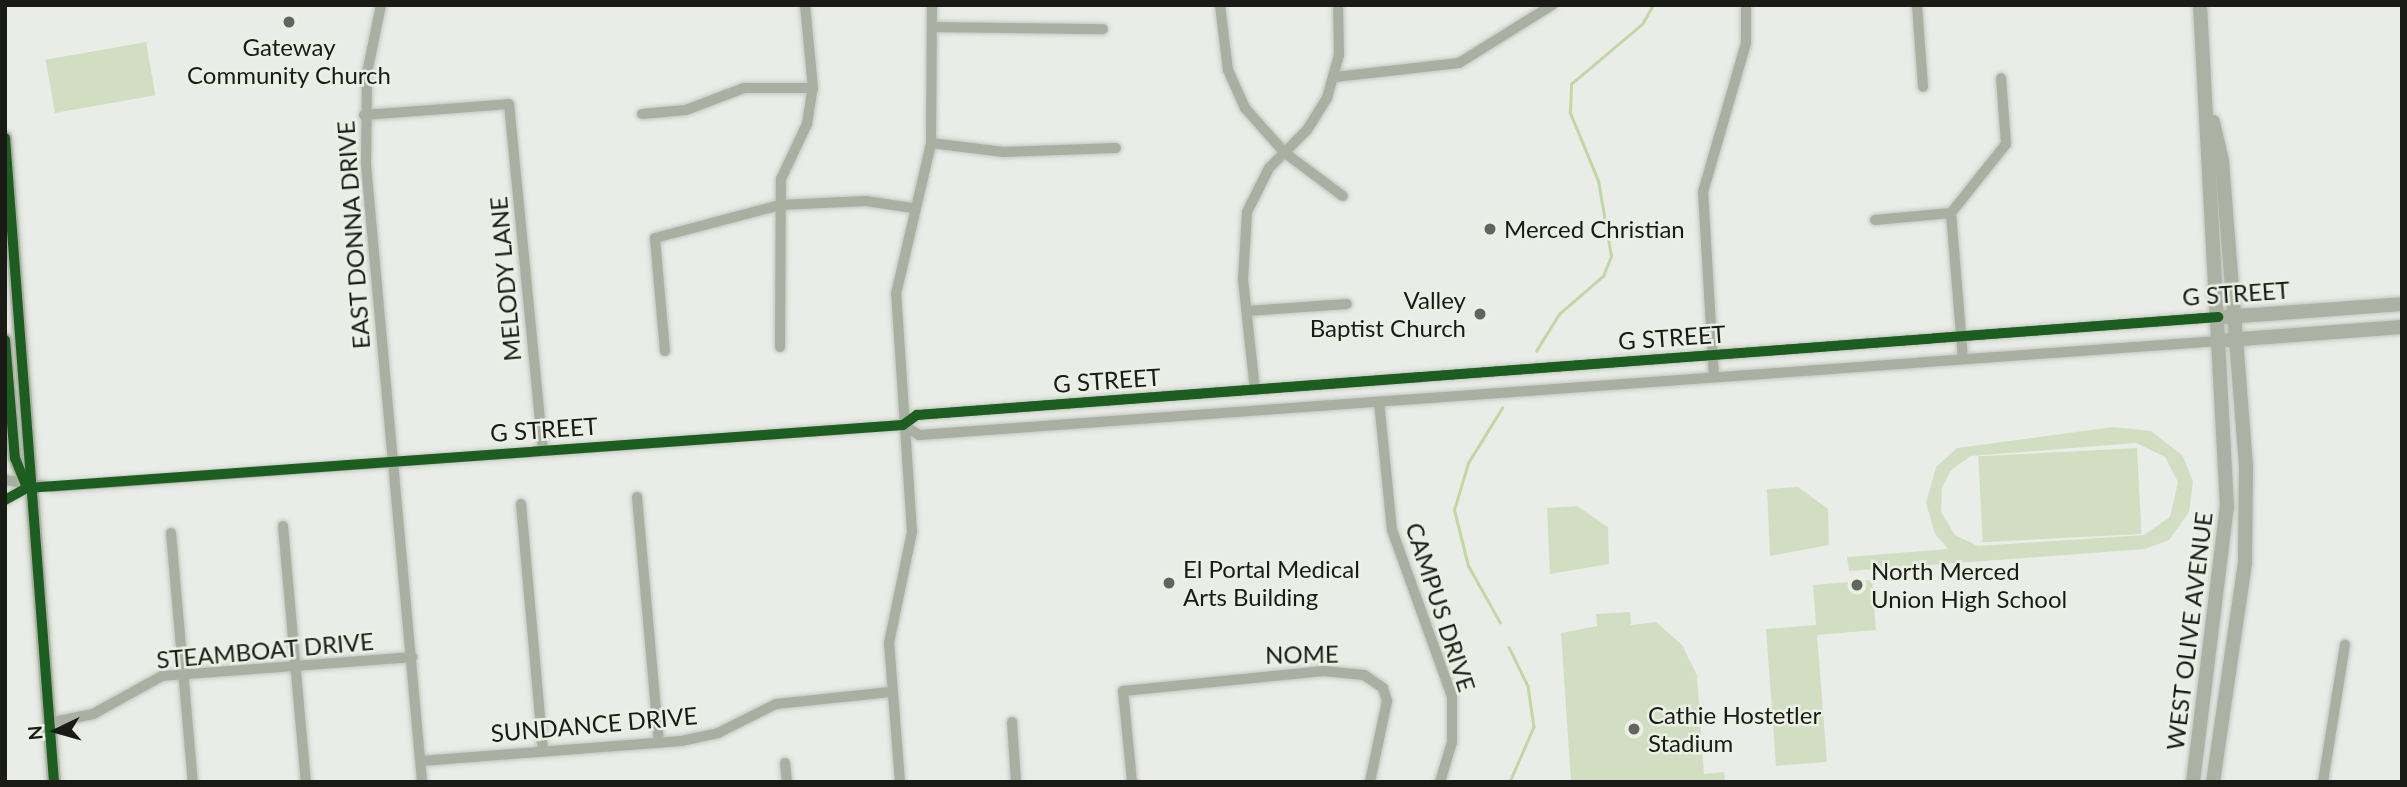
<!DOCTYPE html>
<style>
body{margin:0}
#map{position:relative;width:2407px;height:787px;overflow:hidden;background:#eaede7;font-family:Lato,sans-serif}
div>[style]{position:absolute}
.green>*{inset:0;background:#d2dec1;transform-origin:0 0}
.stream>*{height:2.5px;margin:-1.25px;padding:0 1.25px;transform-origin:1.25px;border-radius:1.25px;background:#c2d7a2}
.roads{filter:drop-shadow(0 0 2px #c5c6c2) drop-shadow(0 0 2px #c5c6c2)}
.minor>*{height:10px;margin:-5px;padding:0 5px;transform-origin:5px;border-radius:5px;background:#a9b0a1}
.major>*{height:14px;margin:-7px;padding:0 7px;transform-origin:7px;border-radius:7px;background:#acb2a3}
.cycleway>*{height:10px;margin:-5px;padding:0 5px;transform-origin:5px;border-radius:5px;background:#1b5e20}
.dots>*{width:19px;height:19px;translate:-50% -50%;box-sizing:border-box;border:4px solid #ebf0e4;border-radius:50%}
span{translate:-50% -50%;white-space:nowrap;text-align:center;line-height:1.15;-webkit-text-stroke:5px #ebf0e4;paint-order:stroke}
.poi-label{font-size:24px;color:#1a1b17}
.left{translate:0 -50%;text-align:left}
.right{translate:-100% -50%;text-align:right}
.street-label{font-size:24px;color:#1a1b17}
.frame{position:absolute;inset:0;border:7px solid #1a1b17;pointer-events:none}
.north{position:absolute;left:21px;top:696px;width:70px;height:70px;-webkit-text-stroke:5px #ebf0e4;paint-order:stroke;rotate:265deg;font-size:19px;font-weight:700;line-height:28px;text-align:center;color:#1a1b17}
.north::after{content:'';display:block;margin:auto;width:24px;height:32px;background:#1a1b17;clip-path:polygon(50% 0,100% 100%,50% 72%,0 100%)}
</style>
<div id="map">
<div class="green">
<div style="left:146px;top:42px;width:54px;height:102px;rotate:80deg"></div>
<div style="clip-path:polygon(evenodd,2113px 427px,2151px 431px,2183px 456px,2193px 482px,2189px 512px,2169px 540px,2145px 549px,1849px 571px,1847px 557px,1948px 549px,1935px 534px,1926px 503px,1936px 467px,1957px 448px,2113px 427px,2136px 443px,2165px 457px,2178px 482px,2170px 517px,2144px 535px,1978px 546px,1955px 535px,1941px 512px,1942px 488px,1951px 470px,1971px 456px,2136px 443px)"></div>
<div style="left:2137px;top:448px;width:86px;height:159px;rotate:87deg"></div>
<div style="clip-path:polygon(1798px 487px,1828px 509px,1829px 545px,1770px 556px,1767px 489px)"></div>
<div style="clip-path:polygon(1577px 506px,1608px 527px,1609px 564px,1550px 574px,1547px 508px)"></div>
<div style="clip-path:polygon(1872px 580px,1876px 630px,1817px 635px,1827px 762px,1776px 766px,1766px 629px,1816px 625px,1813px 585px)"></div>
<div style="clip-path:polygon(1630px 612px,1631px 625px,1656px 622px,1682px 645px,1697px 675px,1704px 774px,1724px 772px,1725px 782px,1571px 782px,1561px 633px,1597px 626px,1596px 614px)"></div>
</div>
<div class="stream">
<div style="left:1536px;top:351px;width:44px;rotate:-58.1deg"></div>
<div style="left:1559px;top:314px;width:58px;rotate:-40.8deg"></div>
<div style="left:1603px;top:276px;width:22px;rotate:-68deg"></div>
<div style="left:1611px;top:256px;width:76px;rotate:-99.8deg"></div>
<div style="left:1598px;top:181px;width:74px;rotate:-112.4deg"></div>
<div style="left:1570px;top:113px;width:29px;rotate:-88deg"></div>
<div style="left:1571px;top:84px;width:93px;rotate:-40.2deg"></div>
<div style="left:1642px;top:24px;width:22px;rotate:-60deg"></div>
<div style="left:1500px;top:623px;width:65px;rotate:-119.3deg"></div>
<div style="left:1468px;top:566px;width:58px;rotate:-104deg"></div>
<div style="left:1454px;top:510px;width:49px;rotate:-73.4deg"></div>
<div style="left:1468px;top:463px;width:65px;rotate:-58.3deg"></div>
<div style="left:1509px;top:647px;width:43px;rotate:64deg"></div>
<div style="left:1528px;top:686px;width:41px;rotate:81.7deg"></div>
<div style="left:1534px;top:727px;width:60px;rotate:113.6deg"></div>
</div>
<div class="roads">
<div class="minor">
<div style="left:381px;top:5px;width:69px;rotate:101.6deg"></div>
<div style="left:367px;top:73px;width:92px;rotate:90.6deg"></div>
<div style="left:366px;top:165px;width:620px;rotate:84.81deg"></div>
<div style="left:1220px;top:5px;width:65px;rotate:83deg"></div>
<div style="left:1228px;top:70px;width:42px;rotate:65.9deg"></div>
<div style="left:1245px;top:108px;width:60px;rotate:48.4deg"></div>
<div style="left:1285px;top:153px;width:72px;rotate:36.6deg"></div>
<div style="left:1917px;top:5px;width:82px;rotate:85.8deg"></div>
<div style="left:934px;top:27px;width:169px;rotate:0.7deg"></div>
<div style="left:1335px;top:77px;width:125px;rotate:-6.4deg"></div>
<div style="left:1459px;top:63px;width:110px;rotate:-31.9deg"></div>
<div style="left:642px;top:114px;width:44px;rotate:-5.2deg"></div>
<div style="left:686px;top:110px;width:62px;rotate:-20.8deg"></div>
<div style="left:744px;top:88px;width:69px"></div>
<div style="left:364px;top:115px;width:145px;rotate:-4.3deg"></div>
<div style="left:509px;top:104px;width:348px;rotate:84.4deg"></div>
<div style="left:931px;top:143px;width:73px;rotate:7.1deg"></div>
<div style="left:1003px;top:152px;width:113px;rotate:-2deg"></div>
<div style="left:1951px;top:213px;width:146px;rotate:85.3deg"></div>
<div style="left:1875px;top:220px;width:76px;rotate:-5.3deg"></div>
<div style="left:1951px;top:213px;width:88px;rotate:-51.4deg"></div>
<div style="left:2006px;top:144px;width:66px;rotate:-94.3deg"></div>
<div style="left:1247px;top:311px;width:100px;rotate:-4deg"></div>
<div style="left:780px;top:347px;width:168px;rotate:-89.7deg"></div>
<div style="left:781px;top:179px;width:61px;rotate:-64.7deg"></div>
<div style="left:807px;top:124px;width:36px;rotate:-81deg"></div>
<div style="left:813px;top:88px;width:83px;rotate:-95.5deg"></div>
<div style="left:665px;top:351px;width:113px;rotate:-95.1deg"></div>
<div style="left:655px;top:238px;width:129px;rotate:-14.8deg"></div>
<div style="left:780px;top:205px;width:86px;rotate:-2.7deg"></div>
<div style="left:866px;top:201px;width:48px;rotate:8.5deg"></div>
<div style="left:1714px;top:377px;width:185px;rotate:-93.4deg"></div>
<div style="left:1703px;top:192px;width:155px;rotate:-73.9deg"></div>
<div style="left:1746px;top:43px;width:38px;rotate:-90deg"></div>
<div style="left:1255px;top:390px;width:111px;rotate:-96.2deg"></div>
<div style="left:1243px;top:280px;width:68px;rotate:-86.6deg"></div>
<div style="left:1247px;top:212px;width:49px;rotate:-63.4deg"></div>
<div style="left:1269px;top:168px;width:54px;rotate:-45deg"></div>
<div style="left:1307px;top:130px;width:38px;rotate:-58deg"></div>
<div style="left:1327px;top:98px;width:45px;rotate:-74.4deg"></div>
<div style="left:1339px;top:55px;width:50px;rotate:-91.1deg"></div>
<div style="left:1379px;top:402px;width:129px;rotate:84.2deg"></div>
<div style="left:1392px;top:530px;width:177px;rotate:70.2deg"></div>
<div style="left:1452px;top:697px;width:45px;rotate:90deg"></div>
<div style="left:1452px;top:742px;width:42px;rotate:106.7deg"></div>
<div style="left:903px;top:425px;width:19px;rotate:32deg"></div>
<div style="left:919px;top:435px;width:1303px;rotate:-4.14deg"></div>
<div style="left:5px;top:480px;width:49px;rotate:8.3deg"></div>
<div style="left:53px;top:487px;width:852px;rotate:-4.17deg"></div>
<div style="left:903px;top:425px;width:17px;rotate:-36deg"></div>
<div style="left:917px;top:415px;width:1305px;rotate:-4.31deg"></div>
<div style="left:637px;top:497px;width:246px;rotate:84.9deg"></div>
<div style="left:5px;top:500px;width:25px;rotate:-29deg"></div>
<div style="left:521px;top:504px;width:248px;rotate:84.9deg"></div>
<div style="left:283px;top:526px;width:257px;rotate:84.9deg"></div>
<div style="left:171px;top:533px;width:250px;rotate:85deg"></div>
<div style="left:1012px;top:722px;width:60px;rotate:86.2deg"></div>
<div style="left:48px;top:723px;width:46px;rotate:-11.3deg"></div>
<div style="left:93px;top:714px;width:79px;rotate:-28.8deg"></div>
<div style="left:162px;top:676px;width:251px;rotate:-4.3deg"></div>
<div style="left:421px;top:761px;width:261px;rotate:-4.4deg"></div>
<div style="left:681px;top:741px;width:38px;rotate:-12deg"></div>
<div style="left:718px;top:733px;width:65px;rotate:-26.6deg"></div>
<div style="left:776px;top:704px;width:115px;rotate:-6deg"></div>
<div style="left:785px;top:763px;width:19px;rotate:84deg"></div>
<div style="left:900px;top:782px;width:139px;rotate:-94.5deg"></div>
<div style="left:889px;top:643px;width:113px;rotate:-78.3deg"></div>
<div style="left:912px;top:532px;width:239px;rotate:-93.8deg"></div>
<div style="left:896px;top:294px;width:155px;rotate:-76.9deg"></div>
<div style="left:931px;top:143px;width:138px;rotate:-89.6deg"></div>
<div style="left:1132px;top:782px;width:91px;rotate:-95.6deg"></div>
<div style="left:1123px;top:691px;width:202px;rotate:-5.7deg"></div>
<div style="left:1324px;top:671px;width:40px;rotate:5.7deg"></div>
<div style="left:1364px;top:675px;width:23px;rotate:34deg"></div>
<div style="left:1383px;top:688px;width:14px;rotate:73deg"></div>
<div style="left:1387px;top:701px;width:83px;rotate:101.9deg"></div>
<div style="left:2323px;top:782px;width:139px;rotate:-80.9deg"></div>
</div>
<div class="major">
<div style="left:5px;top:138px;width:646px;rotate:85.65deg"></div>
<div style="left:2226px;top:317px;width:176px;rotate:-4.2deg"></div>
<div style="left:5px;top:340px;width:118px;rotate:85.2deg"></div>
<div style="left:15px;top:458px;width:31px;rotate:68deg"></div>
<div style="left:2228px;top:340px;width:174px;rotate:-4.3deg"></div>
<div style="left:2193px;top:782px;width:277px;rotate:-83deg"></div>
<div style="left:2227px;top:507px;width:503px;rotate:-93.08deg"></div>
<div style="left:2213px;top:782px;width:222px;rotate:-81.7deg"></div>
<div style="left:2245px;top:562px;width:96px;rotate:-89.4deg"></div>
<div style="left:2246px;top:466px;width:306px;rotate:-94.5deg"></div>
<div style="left:2222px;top:161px;width:40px;rotate:-103deg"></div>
</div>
</div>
<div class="cycleway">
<div style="left:5px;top:138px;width:646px;rotate:85.65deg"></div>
<div style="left:5px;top:340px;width:118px;rotate:85.2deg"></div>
<div style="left:15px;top:458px;width:32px;rotate:68deg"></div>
<div style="left:5px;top:500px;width:25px;rotate:-29deg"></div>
<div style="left:27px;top:488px;width:878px;rotate:-4.11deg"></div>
<div style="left:903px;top:425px;width:17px;rotate:-36deg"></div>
<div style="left:917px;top:415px;width:1305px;rotate:-4.31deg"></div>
</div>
<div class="dots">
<div style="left:289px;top:22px;background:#636460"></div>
<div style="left:1490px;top:229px;background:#636460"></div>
<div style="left:1480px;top:314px;background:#636460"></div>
<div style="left:1169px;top:583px;background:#636460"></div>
<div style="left:1857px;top:585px;background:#636460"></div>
<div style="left:1634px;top:729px;background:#636460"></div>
</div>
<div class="poi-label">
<span style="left:289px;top:61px">Gateway<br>Community Church</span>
<span class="left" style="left:1504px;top:229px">Merced Christian</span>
<span class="right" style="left:1466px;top:314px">Valley<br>Baptist Church</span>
<span class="left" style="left:1183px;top:583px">El Portal Medical<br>Arts Building</span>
<span class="left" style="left:1871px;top:585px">North Merced<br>Union High School</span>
<span class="left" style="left:1648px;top:729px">Cathie Hostetler<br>Stadium</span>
</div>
<div class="street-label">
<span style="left:353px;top:235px;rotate:-94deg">EAST DONNA DRIVE</span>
<span style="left:505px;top:279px;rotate:-95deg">MELODY LANE</span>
<span style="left:2236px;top:293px;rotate:-4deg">G STREET</span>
<span style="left:1672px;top:337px;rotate:-4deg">G STREET</span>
<span style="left:1107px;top:380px;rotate:-4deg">G STREET</span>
<span style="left:544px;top:429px;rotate:-4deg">G STREET</span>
<span style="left:1441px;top:607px;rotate:72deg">CAMPUS DRIVE</span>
<span style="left:2189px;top:631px;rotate:-83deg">WEST OLIVE AVENUE</span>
<span style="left:265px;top:650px;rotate:-5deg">STEAMBOAT DRIVE</span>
<span style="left:1302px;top:654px;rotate:-1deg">NOME</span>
<span style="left:594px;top:724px;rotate:-5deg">SUNDANCE DRIVE</span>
</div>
<div class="frame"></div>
<div class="north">N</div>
</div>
